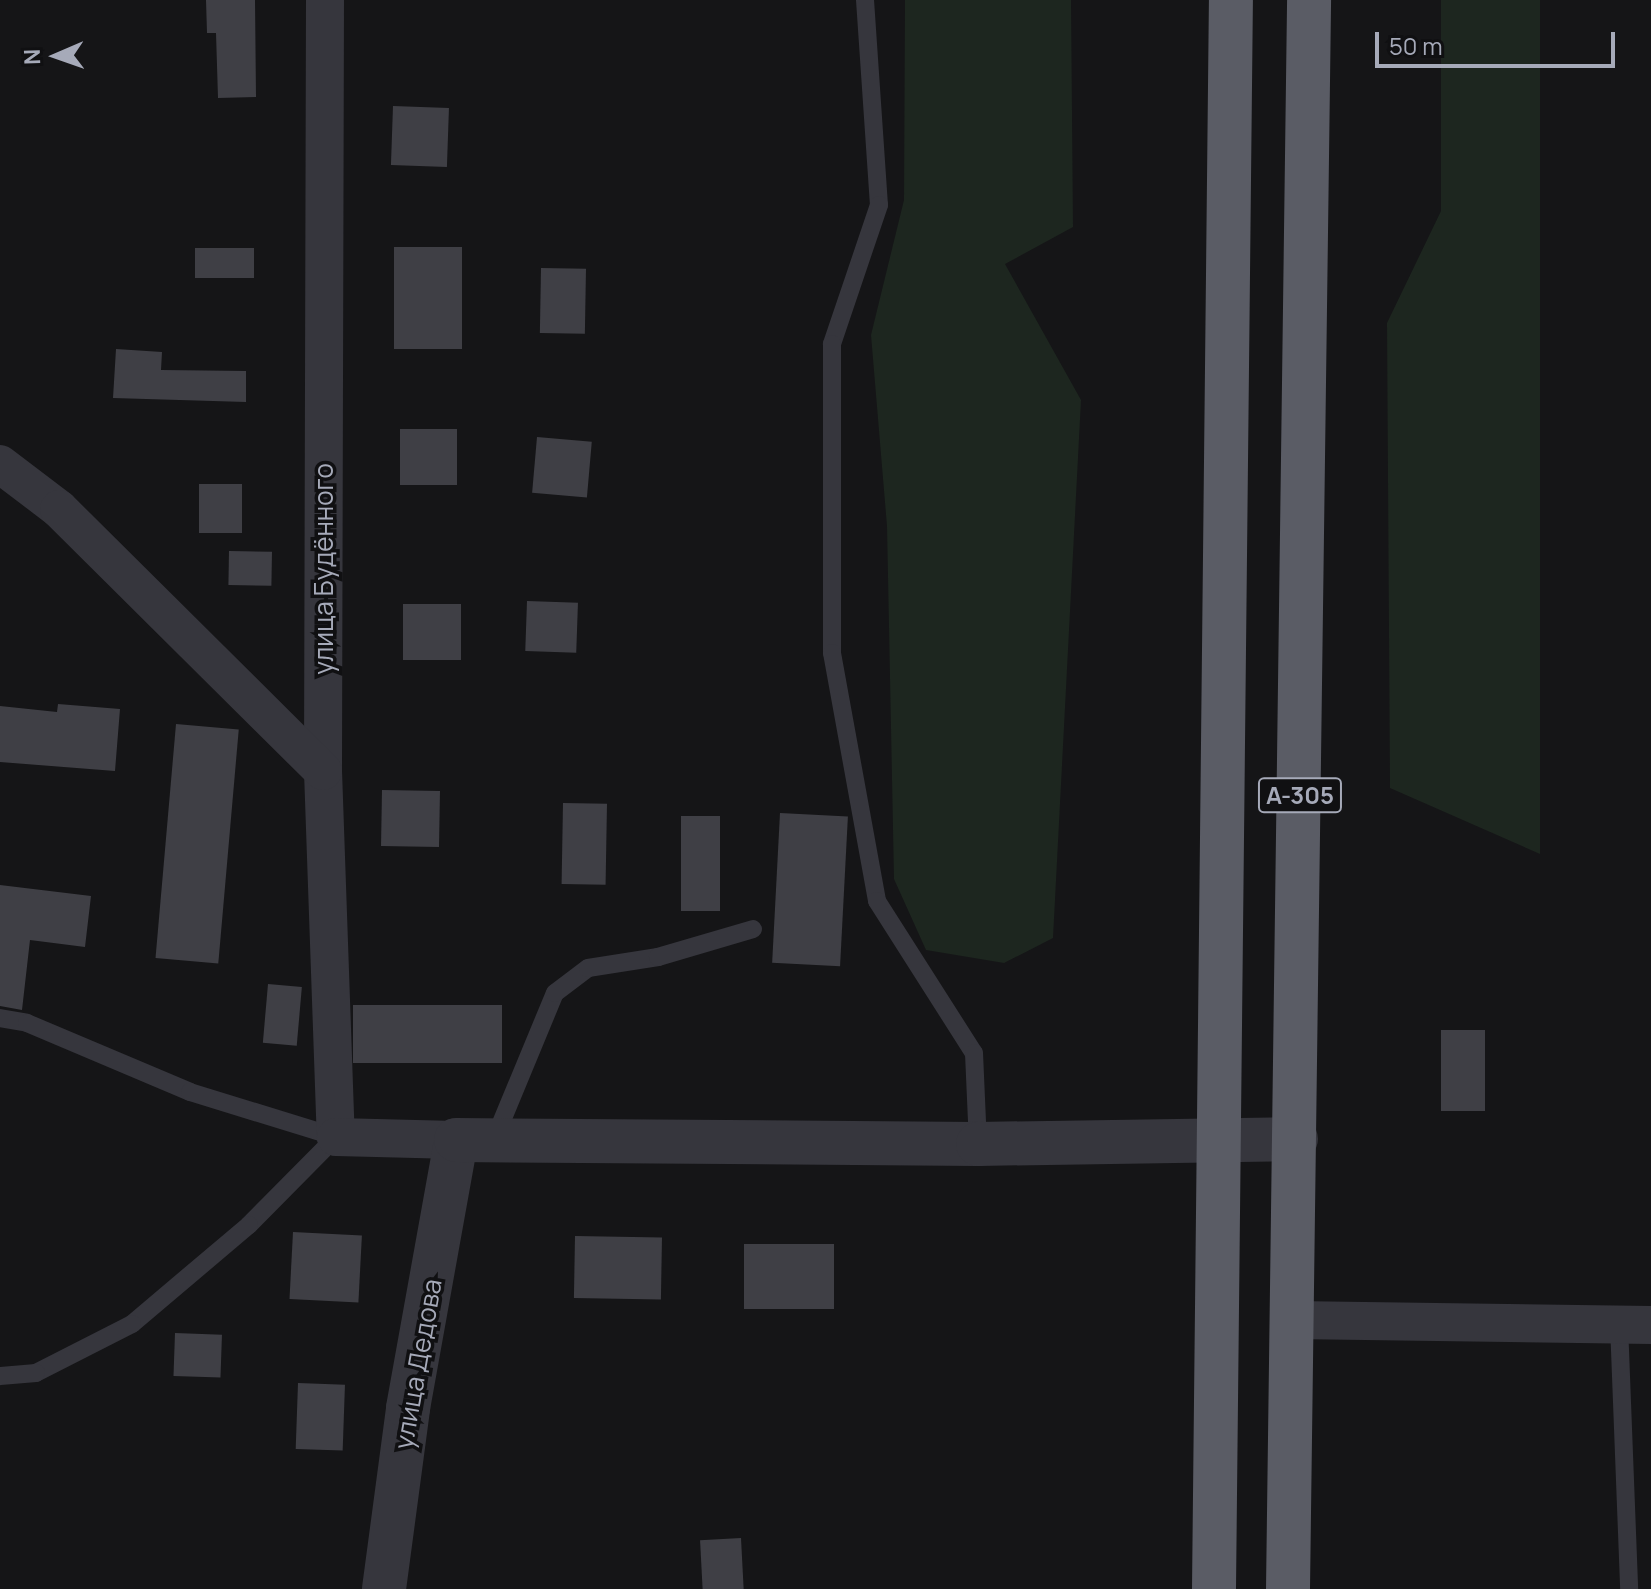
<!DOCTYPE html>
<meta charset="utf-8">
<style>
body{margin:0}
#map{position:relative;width:1651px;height:1589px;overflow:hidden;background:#151517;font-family:Manrope,sans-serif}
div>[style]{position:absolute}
.green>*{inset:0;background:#1d261f}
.building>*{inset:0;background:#3f3f45;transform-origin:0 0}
.service>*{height:18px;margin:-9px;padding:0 9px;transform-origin:9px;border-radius:9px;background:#36363d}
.minor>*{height:38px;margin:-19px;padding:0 19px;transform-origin:19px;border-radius:19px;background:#36363d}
.tertiary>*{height:44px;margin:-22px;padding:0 22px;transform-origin:22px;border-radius:22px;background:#36363d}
.trunk>*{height:44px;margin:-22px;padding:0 22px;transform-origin:22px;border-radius:22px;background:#5a5c65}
span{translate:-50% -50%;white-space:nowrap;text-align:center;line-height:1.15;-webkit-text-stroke:7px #101012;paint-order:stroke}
.shield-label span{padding:2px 6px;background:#101012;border:2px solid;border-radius:6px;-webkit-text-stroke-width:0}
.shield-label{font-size:24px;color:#a6aab9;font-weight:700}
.street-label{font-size:26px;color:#a6aab9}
.north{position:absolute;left:16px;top:16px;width:80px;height:80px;-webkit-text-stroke:6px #101012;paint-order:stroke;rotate:268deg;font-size:22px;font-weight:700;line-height:32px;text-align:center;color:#a6aab9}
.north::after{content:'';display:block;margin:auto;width:28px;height:36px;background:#a6aab9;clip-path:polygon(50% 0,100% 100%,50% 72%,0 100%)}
.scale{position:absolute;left:1375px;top:32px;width:240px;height:36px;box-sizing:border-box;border:4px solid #a6aab9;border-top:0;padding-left:10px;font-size:24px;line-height:28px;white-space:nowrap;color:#a6aab9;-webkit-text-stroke:6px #101012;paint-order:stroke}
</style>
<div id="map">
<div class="green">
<div style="clip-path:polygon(905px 0,1071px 0,1073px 227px,1005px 264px,1081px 400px,1053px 938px,1004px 963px,926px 950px,894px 879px,887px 526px,871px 335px,904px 200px)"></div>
<div style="clip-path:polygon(1441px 0,1540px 0,1540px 854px,1390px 788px,1387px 323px,1441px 211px)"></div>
</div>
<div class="building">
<div style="clip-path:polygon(206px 0,255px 0,256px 97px,218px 98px,216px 33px,207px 33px)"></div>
<div style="left:393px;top:106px;width:56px;height:59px;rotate:2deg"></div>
<div style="left:394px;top:247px;width:68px;height:102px"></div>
<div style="left:195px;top:248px;width:59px;height:30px"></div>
<div style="left:541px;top:268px;width:45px;height:65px;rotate:1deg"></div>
<div style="clip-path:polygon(116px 349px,162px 352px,161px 370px,246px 371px,246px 402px,113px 398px)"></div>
<div style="left:400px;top:429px;width:57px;height:56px"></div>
<div style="left:537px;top:437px;width:55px;height:56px;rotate:5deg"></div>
<div style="left:199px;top:484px;width:43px;height:49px"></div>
<div style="left:229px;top:551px;width:43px;height:34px;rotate:1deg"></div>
<div style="left:527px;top:601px;width:51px;height:50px;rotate:2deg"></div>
<div style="left:403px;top:604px;width:58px;height:56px"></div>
<div style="clip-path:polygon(58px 704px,120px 709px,115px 771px,0 762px,0 706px,57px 712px)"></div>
<div style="left:176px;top:724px;width:63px;height:235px;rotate:5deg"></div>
<div style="left:382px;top:790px;width:58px;height:56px;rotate:1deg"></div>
<div style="left:563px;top:803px;width:44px;height:81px;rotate:1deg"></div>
<div style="left:780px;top:813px;width:68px;height:150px;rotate:3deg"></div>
<div style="left:681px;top:816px;width:39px;height:95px"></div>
<div style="clip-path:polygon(0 885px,91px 896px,85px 947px,30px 940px,22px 1010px,0 1006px)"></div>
<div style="left:268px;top:984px;width:34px;height:59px;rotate:5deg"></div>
<div style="left:502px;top:1005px;width:58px;height:149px;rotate:90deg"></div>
<div style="left:1441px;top:1030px;width:44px;height:81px"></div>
<div style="left:293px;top:1232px;width:69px;height:67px;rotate:3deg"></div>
<div style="left:575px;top:1236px;width:87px;height:62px;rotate:1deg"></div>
<div style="left:744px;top:1244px;width:90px;height:65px"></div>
<div style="left:175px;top:1333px;width:47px;height:43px;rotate:2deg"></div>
<div style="left:298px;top:1383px;width:47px;height:66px;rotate:2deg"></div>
<div style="left:741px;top:1538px;width:51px;height:41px;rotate:87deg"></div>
</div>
<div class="service">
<div style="left:865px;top:0;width:205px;rotate:86.1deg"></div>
<div style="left:879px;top:205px;width:147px;rotate:108.7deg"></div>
<div style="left:832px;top:344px;width:309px;rotate:90deg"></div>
<div style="left:832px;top:653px;width:252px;rotate:79.7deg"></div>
<div style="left:877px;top:901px;width:180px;rotate:57.5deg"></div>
<div style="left:974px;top:1053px;width:91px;rotate:87.5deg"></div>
<div style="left:0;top:1018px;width:27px;rotate:10deg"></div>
<div style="left:27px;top:1023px;width:177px;rotate:22.9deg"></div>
<div style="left:190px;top:1092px;width:153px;rotate:17.1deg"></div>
<div style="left:336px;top:1137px;width:124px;rotate:134.7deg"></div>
<div style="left:249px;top:1225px;width:153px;rotate:139.8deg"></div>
<div style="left:132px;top:1324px;width:108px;rotate:153deg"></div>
<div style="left:36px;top:1373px;width:36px;rotate:175deg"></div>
<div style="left:494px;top:1140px;width:159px;rotate:-67.5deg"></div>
<div style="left:555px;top:993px;width:41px;rotate:-37.1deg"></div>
<div style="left:588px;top:968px;width:71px;rotate:-8.9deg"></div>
<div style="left:658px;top:957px;width:99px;rotate:-16.4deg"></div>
<div style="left:1619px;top:1324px;width:265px;rotate:87.8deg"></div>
</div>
<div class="minor">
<div style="left:325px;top:0;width:771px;rotate:90.15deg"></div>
<div style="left:323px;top:771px;width:366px;rotate:88deg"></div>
<div style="left:336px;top:1137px;width:120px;rotate:1.4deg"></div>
<div style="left:0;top:464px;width:74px;rotate:37.3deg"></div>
<div style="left:59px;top:509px;width:372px;rotate:44.8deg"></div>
<div style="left:1293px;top:1320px;width:358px;rotate:0.8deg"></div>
</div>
<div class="tertiary">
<div style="left:384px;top:1589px;width:183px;rotate:-82.4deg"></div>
<div style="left:408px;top:1408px;width:272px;rotate:-79.8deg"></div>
<div style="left:456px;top:1140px;width:522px;rotate:0.44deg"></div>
<div style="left:978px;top:1144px;width:318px;rotate:-0.9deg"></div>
</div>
<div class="trunk">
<div style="left:1214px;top:1589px;width:1589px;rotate:-89.39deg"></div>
<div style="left:1288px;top:1589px;width:1589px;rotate:-89.24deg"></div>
</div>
<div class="shield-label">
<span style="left:1300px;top:795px">А-305</span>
</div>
<div class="street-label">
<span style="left:324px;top:569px;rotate:-90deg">улица Будённого</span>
<span style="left:418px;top:1364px;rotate:-80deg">улица Дедова</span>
</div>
<div class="north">N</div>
<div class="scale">50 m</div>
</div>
